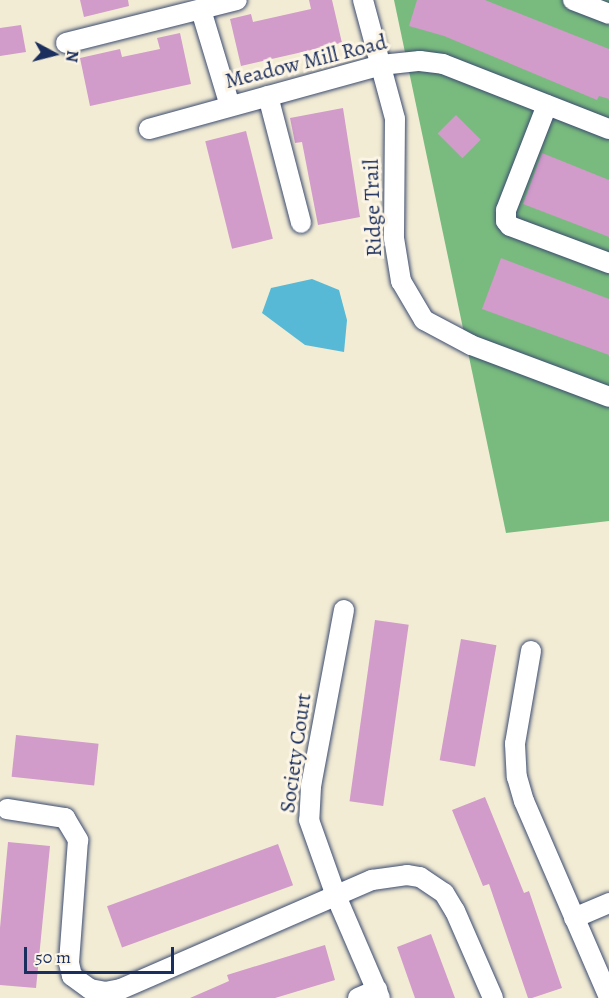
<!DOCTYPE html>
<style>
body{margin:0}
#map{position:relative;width:609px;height:998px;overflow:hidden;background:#f3ecd4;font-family:Alegreya,serif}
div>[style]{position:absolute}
.forest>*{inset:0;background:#79bb7e}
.water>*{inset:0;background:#57b9d5}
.building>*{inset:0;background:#d19bca;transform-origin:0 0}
.roads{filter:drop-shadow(0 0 2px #3b4b70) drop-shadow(0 0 2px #3b4b70)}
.minor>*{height:20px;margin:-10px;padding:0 10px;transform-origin:10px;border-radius:10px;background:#fff}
span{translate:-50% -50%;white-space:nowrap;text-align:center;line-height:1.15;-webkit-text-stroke:6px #fcf5e5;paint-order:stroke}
.street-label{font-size:22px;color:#1b2f5e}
.north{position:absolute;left:24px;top:24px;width:60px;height:60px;-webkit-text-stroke:4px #fcf5e5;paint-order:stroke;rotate:97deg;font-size:16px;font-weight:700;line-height:24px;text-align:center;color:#1b2f5e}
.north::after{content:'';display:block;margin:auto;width:21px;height:27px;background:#1b2f5e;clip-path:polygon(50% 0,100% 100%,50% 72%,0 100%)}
.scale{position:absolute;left:24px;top:947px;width:150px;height:27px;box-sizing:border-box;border:3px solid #1b2f5e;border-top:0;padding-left:8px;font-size:18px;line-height:21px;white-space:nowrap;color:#1b2f5e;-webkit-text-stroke:4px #fcf5e5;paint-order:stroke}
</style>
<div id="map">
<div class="forest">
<div style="clip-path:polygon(394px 0,609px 0,609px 521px,506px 533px)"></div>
</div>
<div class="water">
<div style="clip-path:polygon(312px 279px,339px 290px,347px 320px,344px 352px,305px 345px,262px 313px,271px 288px)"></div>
</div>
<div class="building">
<div style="clip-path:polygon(80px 0,128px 0,129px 6px,84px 17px)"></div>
<div style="clip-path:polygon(309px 0,332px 0,342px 43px,241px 66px,230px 19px,251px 14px,253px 22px,311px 9px)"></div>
<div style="clip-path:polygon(417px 0,485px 0,609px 49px,609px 99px,599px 96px,597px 100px,444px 36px,409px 26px)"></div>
<div style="clip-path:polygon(21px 25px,26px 52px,0 56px,0 28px)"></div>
<div style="clip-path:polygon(180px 33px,191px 84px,90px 106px,80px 58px,120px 49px,122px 57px,160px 49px,157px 38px)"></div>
<div style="clip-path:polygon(343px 108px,360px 217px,318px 225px,302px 142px,295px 143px,290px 118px)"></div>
<div style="left:456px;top:115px;width:35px;height:26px;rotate:45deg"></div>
<div style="left:246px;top:131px;width:111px;height:42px;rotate:76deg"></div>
<div style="clip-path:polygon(542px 153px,609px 180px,609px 237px,523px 204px)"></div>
<div style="clip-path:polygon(501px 258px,609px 299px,609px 355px,482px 309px)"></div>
<div style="left:375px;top:620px;width:34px;height:183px;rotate:8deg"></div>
<div style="left:461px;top:639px;width:36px;height:123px;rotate:10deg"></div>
<div style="left:16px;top:735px;width:83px;height:42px;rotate:6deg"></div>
<div style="clip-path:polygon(485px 797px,524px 893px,529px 891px,562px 988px,532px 998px,528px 998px,489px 884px,483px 886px,452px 810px)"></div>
<div style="clip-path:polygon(8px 842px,50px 846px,36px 988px,0 985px,0 928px)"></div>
<div style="left:278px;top:844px;width:44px;height:182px;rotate:70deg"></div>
<div style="clip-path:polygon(431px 934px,455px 998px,415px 998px,397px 947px)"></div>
<div style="clip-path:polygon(325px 945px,335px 980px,275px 998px,190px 998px,229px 981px,227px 975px)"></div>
</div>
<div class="roads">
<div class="minor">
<div style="left:363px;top:0;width:123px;rotate:74.9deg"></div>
<div style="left:395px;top:119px;width:119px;rotate:90.5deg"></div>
<div style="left:394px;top:238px;width:44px;rotate:80.8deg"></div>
<div style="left:401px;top:281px;width:45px;rotate:59.5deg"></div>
<div style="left:424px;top:320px;width:53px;rotate:28deg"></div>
<div style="left:471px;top:345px;width:147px;rotate:20.6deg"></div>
<div style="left:573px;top:0;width:39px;rotate:21deg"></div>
<div style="left:201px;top:10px;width:100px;rotate:73.2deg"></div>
<div style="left:66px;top:43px;width:176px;rotate:-14.1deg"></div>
<div style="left:268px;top:96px;width:131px;rotate:75.4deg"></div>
<div style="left:547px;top:105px;width:113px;rotate:111.3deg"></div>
<div style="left:506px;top:210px;width:11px;rotate:90deg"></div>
<div style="left:506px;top:221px;width:6px;rotate:51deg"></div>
<div style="left:510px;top:226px;width:106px;rotate:20.5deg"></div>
<div style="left:149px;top:129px;width:241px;rotate:-15.4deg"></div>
<div style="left:381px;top:65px;width:39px;rotate:-6deg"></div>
<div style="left:420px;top:61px;width:23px;rotate:7deg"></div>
<div style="left:443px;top:64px;width:178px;rotate:21.4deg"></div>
<div style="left:344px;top:610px;width:180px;rotate:100.6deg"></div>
<div style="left:311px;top:787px;width:33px;rotate:93deg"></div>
<div style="left:309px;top:820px;width:81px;rotate:70.4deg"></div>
<div style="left:336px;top:896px;width:111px;rotate:66.7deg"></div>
<div style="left:531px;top:651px;width:94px;rotate:99.8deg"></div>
<div style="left:515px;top:744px;width:33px;rotate:87deg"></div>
<div style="left:517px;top:777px;width:25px;rotate:74deg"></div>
<div style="left:524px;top:801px;width:214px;rotate:66.6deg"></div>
<div style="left:7px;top:809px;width:59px;rotate:8.8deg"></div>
<div style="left:65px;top:818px;width:26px;rotate:59deg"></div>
<div style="left:78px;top:840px;width:123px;rotate:94.2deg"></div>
<div style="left:69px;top:963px;width:13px;rotate:77deg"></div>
<div style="left:72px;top:976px;width:22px;rotate:36deg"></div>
<div style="left:90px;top:989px;width:15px;rotate:11deg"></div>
<div style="left:105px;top:992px;width:16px;rotate:-11deg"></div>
<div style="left:121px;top:989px;width:274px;rotate:-23.5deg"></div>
<div style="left:372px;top:880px;width:35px;rotate:-8deg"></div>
<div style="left:407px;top:875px;width:13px;rotate:9deg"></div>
<div style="left:420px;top:877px;width:29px;rotate:34deg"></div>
<div style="left:444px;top:893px;width:21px;rotate:59deg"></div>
<div style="left:455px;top:911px;width:95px;rotate:66.4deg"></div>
<div style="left:574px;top:918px;width:38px;rotate:-23deg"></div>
<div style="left:358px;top:998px;width:21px;rotate:-23deg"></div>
</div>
</div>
<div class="street-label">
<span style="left:306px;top:62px;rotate:-14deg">Meadow Mill Road</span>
<span style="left:373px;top:208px;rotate:-92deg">Ridge Trail</span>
<span style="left:296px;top:753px;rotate:-82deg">Society Court</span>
</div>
<div class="north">N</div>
<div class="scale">50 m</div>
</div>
